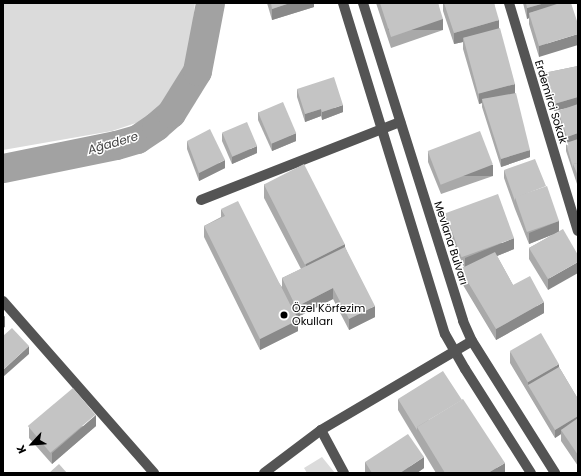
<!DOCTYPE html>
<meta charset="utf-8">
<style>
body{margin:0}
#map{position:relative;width:581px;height:476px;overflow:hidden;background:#fff;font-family:Poppins,sans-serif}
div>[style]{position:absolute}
.green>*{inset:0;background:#dbdbdb}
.river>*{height:29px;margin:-14.5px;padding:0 14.5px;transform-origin:14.5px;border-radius:14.5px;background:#a2a2a2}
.minor>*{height:10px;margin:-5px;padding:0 5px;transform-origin:5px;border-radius:5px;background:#545454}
.wall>*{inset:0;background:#a9a9a9}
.shaded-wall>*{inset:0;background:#898989;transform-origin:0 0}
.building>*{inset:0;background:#c4c4c4;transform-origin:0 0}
.dots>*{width:11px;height:11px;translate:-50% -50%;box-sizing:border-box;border:2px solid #fff;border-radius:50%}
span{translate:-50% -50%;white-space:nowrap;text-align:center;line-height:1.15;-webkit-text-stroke:3px #fff;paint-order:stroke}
.street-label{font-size:11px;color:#000}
.poi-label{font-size:11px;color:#000}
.left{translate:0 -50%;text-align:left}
.water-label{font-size:12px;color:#434343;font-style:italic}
.frame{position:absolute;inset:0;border:4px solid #000;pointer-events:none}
.north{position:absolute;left:12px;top:424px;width:40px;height:40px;-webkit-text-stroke:3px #fff;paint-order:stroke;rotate:244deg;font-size:11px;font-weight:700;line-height:16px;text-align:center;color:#000}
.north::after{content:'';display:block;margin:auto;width:14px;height:18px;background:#000;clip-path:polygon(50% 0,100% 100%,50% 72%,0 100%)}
</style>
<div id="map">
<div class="green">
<div style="clip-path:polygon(3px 3px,195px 3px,190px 53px,172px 93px,148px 119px,112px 131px,3px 150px)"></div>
<div style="clip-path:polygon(322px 457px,335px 473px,307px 473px,304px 468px)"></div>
</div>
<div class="river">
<div style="left:3px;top:168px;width:115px;rotate:-11.5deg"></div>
<div style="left:116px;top:145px;width:22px;rotate:-16deg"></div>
<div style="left:137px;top:139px;width:23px;rotate:-34deg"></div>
<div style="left:156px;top:126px;width:20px;rotate:-41deg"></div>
<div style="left:171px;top:113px;width:49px;rotate:-58.2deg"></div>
<div style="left:197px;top:71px;width:69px;rotate:-79.2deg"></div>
</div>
<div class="minor">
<div style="left:343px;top:3px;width:346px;rotate:72.9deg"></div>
<div style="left:445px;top:334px;width:40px;rotate:60.3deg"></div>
<div style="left:465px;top:369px;width:123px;rotate:57.6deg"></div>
<div style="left:363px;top:3px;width:333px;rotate:72.5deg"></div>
<div style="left:463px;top:321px;width:22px;rotate:66deg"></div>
<div style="left:472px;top:341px;width:156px;rotate:57.8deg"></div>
<div style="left:509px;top:3px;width:238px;rotate:73.2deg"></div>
<div style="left:201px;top:200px;width:214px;rotate:-21.4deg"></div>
<div style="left:3px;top:301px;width:229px;rotate:48.7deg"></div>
<div style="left:321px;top:430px;width:49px;rotate:61.9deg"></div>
<div style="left:264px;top:473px;width:71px;rotate:-37deg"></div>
<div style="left:321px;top:430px;width:175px;rotate:-30.5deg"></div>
</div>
<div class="wall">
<div style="clip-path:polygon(267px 3px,314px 3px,314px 7px,272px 20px)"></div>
<div style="clip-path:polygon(376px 3px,438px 3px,443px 30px,391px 48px)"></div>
<div style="clip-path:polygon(443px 3px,494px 3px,499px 29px,515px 93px,530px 157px,501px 167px,482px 107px,482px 103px,479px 104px,463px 49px,463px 42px,454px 44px,443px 11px)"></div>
<div style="clip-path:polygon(523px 3px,571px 3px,539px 57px,529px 24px,529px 18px,527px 19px)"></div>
<div style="clip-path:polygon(578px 66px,578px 187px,566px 151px,566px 143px,558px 119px,558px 111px,567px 108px,554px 111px,544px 81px,544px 73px)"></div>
<div style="clip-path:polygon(297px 89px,343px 112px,322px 120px,321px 116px,305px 122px,297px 97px)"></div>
<div style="clip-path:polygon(258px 112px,296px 141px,272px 151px,258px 120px)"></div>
<div style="clip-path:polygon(222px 133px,257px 153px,232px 164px,222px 141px)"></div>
<div style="clip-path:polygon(187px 141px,225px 168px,199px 181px,187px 149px)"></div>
<div style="clip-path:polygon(428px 151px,493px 176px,441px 194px,428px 162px)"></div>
<div style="clip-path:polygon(504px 170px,559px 221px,548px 290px,529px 259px,529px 248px,554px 234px,529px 244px,515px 209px,504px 178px)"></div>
<div style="clip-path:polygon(264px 184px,345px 247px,375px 317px,349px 330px,333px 299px,297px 317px,298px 331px,260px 350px,204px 237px,204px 226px,221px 217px,221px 209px,282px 287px,282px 278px,301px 269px,264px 198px)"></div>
<div style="clip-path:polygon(446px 215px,514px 249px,497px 256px,513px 285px,544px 313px,496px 340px,460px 280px,460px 269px,464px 267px,446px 226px)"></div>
<div style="clip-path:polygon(510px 352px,559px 367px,578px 399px,578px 466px,561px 441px,561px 434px,555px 438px,510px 363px)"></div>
<div style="clip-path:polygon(398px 399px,505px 473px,436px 473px,398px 410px)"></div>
<div style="clip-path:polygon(96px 426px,52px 464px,29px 438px,29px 427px)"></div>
<div style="clip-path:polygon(365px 462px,424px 468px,417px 473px,365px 473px)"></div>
</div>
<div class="shaded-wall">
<div style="clip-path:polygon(290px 3px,314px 3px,314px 7px,272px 20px,272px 9px)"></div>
<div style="clip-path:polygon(545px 3px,567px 3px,529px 13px,529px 18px,527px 19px,527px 8px)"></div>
<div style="left:443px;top:19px;width:11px;height:55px;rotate:90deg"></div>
<div style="clip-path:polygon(499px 20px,499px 31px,463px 38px,463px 42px,454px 44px,454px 33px)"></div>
<div style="clip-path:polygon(578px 34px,578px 45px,539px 57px,539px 46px)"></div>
<div style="clip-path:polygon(515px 84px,515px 95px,482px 99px,482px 103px,479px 104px,479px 93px)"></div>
<div style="clip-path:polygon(578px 97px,578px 105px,554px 111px,554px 104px)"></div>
<div style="clip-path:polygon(343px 105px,343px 112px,322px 120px,322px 112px)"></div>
<div style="clip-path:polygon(321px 109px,321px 116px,305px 122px,305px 114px)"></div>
<div style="clip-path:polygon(296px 133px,296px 141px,272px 151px,272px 143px)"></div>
<div style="clip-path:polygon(578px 133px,578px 140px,567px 145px,567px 137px)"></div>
<div style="clip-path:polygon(257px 146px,257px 153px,232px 164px,232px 157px)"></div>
<div style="clip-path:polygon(530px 150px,530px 157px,501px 167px,501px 159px)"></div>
<div style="clip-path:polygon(225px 160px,225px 168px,199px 181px,199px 173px)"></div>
<div style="left:493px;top:165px;width:11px;height:55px;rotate:90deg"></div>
<div style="clip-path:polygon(559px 221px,559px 232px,529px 244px,529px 233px)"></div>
<div style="clip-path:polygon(514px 238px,514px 249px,465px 269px,465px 258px)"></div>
<div style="clip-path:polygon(345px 244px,345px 258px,306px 278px,306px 264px)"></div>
<div style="clip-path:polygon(578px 262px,578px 273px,548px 290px,548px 279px)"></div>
<div style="clip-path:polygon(333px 288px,333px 299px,296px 318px,296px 307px)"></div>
<div style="clip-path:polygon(544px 302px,544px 313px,496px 340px,496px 329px)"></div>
<div style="clip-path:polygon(375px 306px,375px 317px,349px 330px,349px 319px)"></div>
<div style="clip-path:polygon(5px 316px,5px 327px,3px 328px,3px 317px)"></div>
<div style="clip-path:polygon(298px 320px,298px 331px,260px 350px,260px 339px)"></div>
<div style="clip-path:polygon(29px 346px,29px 354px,3px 377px,3px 370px)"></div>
<div style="clip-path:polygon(559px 364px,559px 375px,528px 385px,528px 393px,528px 382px)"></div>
<div style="clip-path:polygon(96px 415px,96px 426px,52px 464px,52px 453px)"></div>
<div style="clip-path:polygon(578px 416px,578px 424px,561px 430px,561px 434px,555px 438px,555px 430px)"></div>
<div style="clip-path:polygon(424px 457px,424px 468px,417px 473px,400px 473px)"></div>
<div style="clip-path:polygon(505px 463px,505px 473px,488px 473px)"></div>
</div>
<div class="building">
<div style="clip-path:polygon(271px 3px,290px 3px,272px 9px)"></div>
<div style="clip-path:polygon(380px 3px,438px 3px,443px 19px,391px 37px)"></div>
<div style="clip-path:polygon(444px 3px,494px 3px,499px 20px,454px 33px)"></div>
<div style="clip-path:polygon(526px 3px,545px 3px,527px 8px)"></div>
<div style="clip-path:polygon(560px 3px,571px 3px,578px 24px,578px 34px,539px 46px,529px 13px)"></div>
<div style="left:500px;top:28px;width:58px;height:38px;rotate:75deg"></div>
<div style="clip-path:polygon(578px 66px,578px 97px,554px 104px,544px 73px)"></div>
<div style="clip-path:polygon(334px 77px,343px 105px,322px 112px,321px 109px,305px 114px,297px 89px)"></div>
<div style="clip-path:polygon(516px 93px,530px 150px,501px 159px,482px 99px)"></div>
<div style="left:283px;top:102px;width:34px;height:27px;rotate:67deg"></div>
<div style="clip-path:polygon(578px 104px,578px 133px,567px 137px,558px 111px)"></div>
<div style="left:247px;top:122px;width:26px;height:27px;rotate:67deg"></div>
<div style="clip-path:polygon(210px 129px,225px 160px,199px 173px,187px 141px)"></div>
<div style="left:480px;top:131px;width:36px;height:56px;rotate:69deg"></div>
<div style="clip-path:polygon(578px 139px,578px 163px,573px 164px,573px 168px,566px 143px)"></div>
<div style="clip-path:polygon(535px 159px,546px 186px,515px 198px,515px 201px,504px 170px)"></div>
<div style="clip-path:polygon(578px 163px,578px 176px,573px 164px)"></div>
<div style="left:304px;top:164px;width:90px;height:45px;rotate:63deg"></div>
<div style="left:547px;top:186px;width:37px;height:34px;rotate:71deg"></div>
<div style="left:498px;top:194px;width:47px;height:56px;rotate:70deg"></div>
<div style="clip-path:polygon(238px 201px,298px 320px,260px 339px,204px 226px,225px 216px,221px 209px)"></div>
<div style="clip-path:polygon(563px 229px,578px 255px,578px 262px,548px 279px,529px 248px)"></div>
<div style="clip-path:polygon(345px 247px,375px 306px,349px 319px,333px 288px,296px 307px,282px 278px)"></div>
<div style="clip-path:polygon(495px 252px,513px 285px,530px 276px,544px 302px,496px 329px,460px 269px)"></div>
<div style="clip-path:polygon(12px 328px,29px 346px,3px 370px,3px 336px)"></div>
<div style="left:541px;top:333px;width:36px;height:36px;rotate:60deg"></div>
<div style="clip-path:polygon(559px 367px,578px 399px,578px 416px,555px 430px,528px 385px)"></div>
<div style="clip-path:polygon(443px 371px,462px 400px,417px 427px,417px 430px,398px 399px)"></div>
<div style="left:73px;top:388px;width:35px;height:59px;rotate:50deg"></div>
<div style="clip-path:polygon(463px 399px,505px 463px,488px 473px,445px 473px,417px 427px)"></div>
<div style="clip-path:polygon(578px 418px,578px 455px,561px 430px)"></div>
<div style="clip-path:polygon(408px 434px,424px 457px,400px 473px,372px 473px,365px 462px)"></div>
<div style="clip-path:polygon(59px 464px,67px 473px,49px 473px)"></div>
</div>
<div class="dots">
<div style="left:284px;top:315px;background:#000"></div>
</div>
<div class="street-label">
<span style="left:551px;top:102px;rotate:73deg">Erdemirci Sokak</span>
<span style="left:451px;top:243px;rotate:72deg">Mevlana Bulvarı</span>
</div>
<div class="poi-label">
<span class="left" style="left:292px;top:315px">Özel Körfezim<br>Okulları</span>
</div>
<div class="water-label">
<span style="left:113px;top:143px;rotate:-16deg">Ağadere</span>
</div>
<div class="frame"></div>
<div class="north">K</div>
</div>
